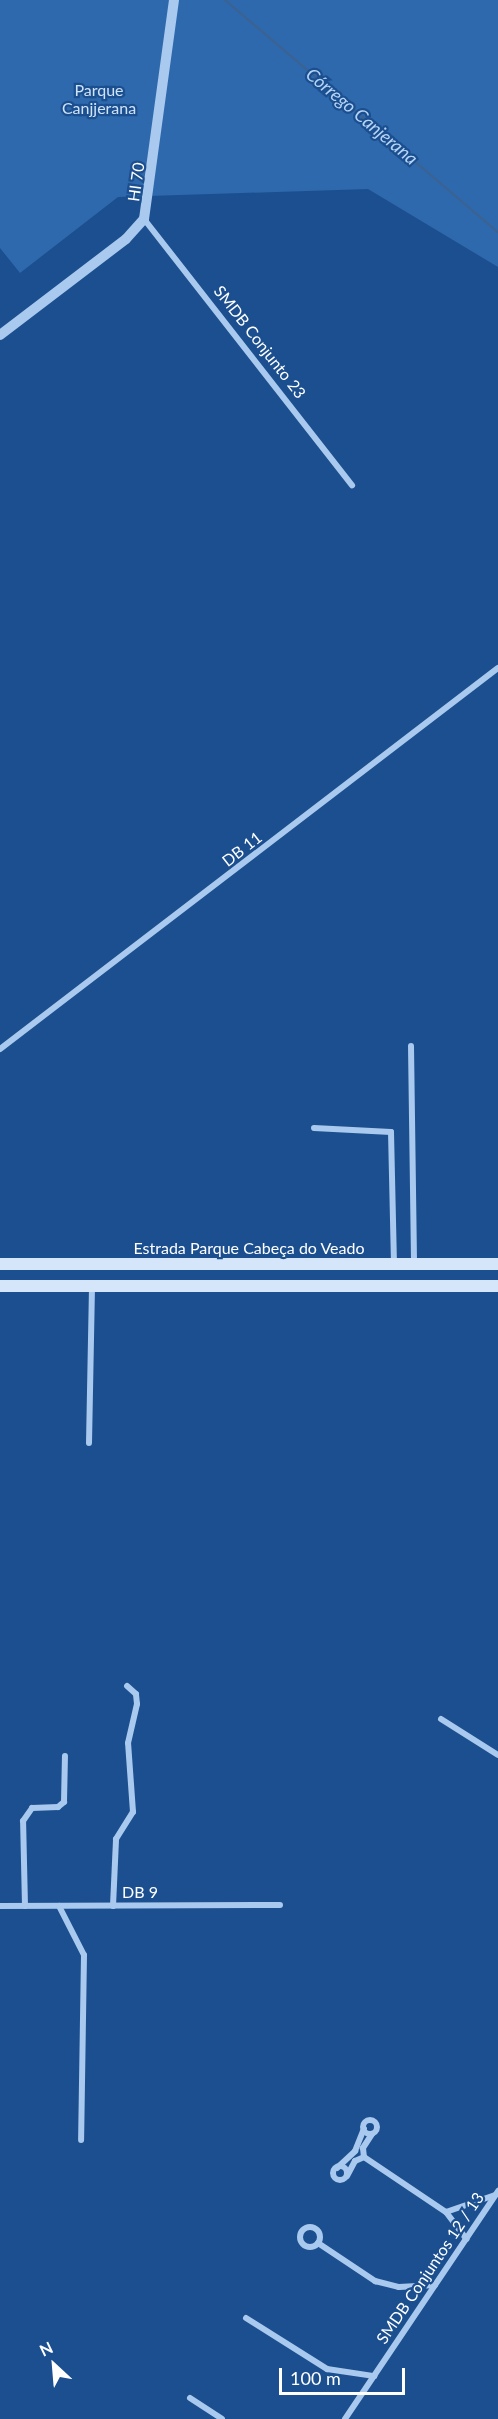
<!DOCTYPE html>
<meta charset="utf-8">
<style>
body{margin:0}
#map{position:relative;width:498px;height:2419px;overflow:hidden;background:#1b4f8f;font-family:Lato,sans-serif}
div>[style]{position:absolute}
.green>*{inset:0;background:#2e69ad}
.stream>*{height:2px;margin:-1px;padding:0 1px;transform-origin:1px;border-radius:1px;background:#3c6290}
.minor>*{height:6px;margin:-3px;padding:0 3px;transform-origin:3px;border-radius:3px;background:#a9c9ee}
.minor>.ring{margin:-3px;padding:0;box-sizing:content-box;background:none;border:6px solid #a9c9ee;border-radius:50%}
.tertiary>*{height:10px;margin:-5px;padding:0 5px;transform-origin:5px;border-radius:5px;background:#a9c9ee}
.secondary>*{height:12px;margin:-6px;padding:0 6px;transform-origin:6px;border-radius:6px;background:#d6e6fa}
span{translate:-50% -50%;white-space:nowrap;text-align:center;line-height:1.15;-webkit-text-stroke:4.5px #1b4f8f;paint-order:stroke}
.park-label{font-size:16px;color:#cfe3fa}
.street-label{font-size:16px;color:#fff}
.water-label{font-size:18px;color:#b5d3f5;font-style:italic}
.north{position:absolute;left:24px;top:2335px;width:60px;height:60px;-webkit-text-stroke:4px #1b4f8f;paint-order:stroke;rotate:334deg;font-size:16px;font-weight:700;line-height:24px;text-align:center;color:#fff}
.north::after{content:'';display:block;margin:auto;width:21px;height:27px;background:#fff;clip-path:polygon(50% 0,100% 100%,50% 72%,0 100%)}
.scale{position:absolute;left:279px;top:2368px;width:126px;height:27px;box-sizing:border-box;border:3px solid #fff;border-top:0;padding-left:8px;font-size:18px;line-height:21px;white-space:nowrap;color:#fff;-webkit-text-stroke:4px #1b4f8f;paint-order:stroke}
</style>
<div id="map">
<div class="green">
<div style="clip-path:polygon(0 0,498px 0,498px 267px,368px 189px,118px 197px,20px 273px,0 248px)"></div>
</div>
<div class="stream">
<div style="left:225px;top:0;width:358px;rotate:40.4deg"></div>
</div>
<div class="minor">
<div style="left:144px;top:219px;width:338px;rotate:52deg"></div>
<div style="left:411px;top:1046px;width:218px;rotate:89.2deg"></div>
<div style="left:0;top:1049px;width:627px;rotate:-37.42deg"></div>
<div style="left:314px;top:1128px;width:77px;rotate:3deg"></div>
<div style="left:391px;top:1132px;width:132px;rotate:88.7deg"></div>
<div style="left:89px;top:1443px;width:157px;rotate:-88.9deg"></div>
<div style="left:441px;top:1719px;width:67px;rotate:32.3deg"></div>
<div style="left:0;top:1906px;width:280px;rotate:-0.2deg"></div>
<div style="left:25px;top:1906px;width:85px;rotate:-91.3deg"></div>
<div style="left:23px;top:1821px;width:16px;rotate:-55deg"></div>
<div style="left:32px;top:1808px;width:26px;rotate:-2deg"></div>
<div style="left:58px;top:1807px;width:8px;rotate:-40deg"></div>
<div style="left:64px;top:1802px;width:46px;rotate:-88.8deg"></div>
<div style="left:59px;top:1906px;width:55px;rotate:63deg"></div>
<div style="left:84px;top:1955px;width:185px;rotate:90.9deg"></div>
<div style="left:113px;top:1906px;width:67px;rotate:-87.4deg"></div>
<div style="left:116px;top:1839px;width:32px;rotate:-58deg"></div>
<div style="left:133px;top:1812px;width:69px;rotate:-94.1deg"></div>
<div style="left:128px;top:1743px;width:40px;rotate:-77deg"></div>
<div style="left:137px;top:1704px;width:10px;rotate:-96deg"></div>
<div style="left:136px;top:1694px;width:12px;rotate:-138deg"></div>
<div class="ring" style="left:363px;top:2120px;width:8px;height:8px"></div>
<div style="left:372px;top:2134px;width:17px;rotate:123deg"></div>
<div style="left:363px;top:2148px;width:9px;rotate:84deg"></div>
<div style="left:364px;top:2157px;width:99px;rotate:33.9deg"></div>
<div style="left:446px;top:2212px;width:52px;rotate:-19.1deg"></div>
<div class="ring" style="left:333px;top:2166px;width:8px;height:8px"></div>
<div style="left:337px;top:2168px;width:25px;rotate:-43deg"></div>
<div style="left:355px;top:2151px;width:24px;rotate:-68deg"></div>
<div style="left:347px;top:2176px;width:17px;rotate:-62deg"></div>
<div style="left:355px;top:2161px;width:10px;rotate:-24deg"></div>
<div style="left:446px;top:2212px;width:34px;rotate:53deg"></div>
<div class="ring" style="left:300px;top:2227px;width:14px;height:14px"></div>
<div style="left:318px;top:2243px;width:69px;rotate:33.7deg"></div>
<div style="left:375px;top:2281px;width:25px;rotate:14deg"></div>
<div style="left:399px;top:2287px;width:36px;rotate:-3deg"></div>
<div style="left:246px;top:2318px;width:96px;rotate:32.2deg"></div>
<div style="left:327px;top:2369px;width:48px;rotate:8.5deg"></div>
<div style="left:190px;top:2398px;width:38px;rotate:33deg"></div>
<div style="left:345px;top:2419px;width:275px;rotate:-56.1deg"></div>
</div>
<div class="tertiary">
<div style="left:0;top:335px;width:158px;rotate:-37.3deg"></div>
<div style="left:126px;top:239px;width:27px;rotate:-48deg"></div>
<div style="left:144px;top:219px;width:221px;rotate:-82.2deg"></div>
</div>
<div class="secondary">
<div style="left:0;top:1264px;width:498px"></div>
<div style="left:0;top:1286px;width:498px"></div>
</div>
<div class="park-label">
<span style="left:99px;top:99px">Parque<br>Canjjerana</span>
</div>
<div class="street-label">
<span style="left:136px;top:182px;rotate:-82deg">HI 70</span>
<span style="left:260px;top:342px;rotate:52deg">SMDB Conjunto 23</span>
<span style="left:242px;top:849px;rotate:-38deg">DB 11</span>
<span style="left:249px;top:1248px">Estrada Parque Cabeça do Veado</span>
<span style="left:140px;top:1892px">DB 9</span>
<span style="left:430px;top:2268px;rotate:-56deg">SMDB Conjuntos 12 / 13</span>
</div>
<div class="water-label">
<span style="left:362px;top:116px;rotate:40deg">Córrego Canjerana</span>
</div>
<div class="north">N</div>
<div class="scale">100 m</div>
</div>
